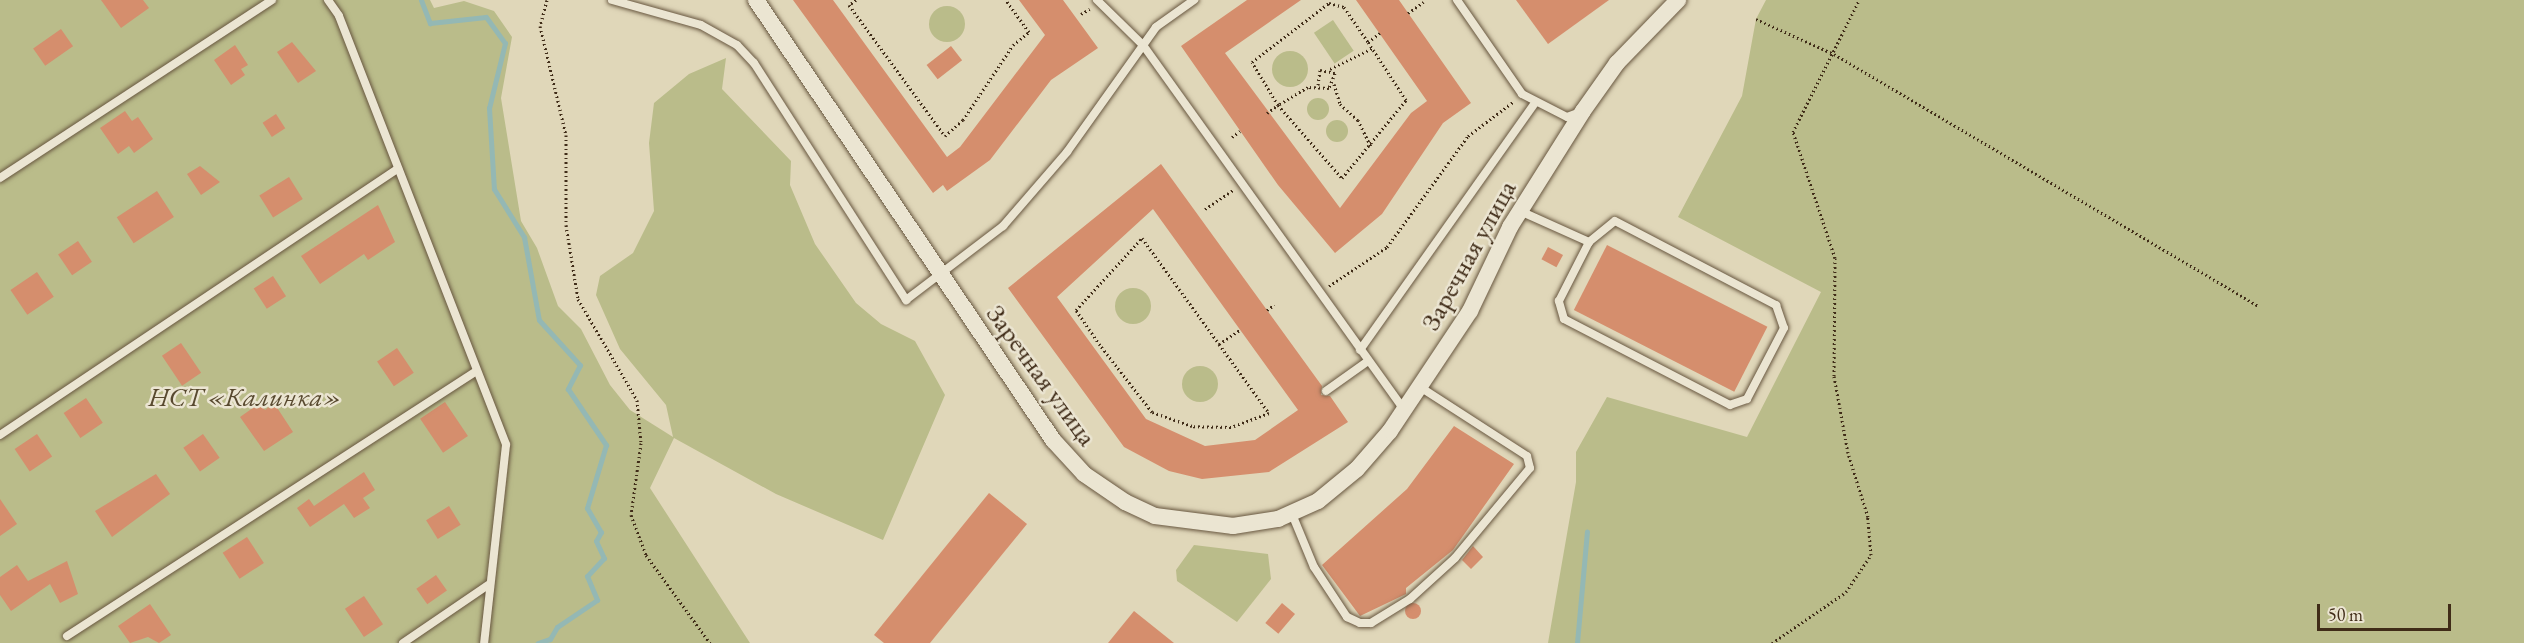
<!DOCTYPE html>
<meta charset="utf-8">
<style>
body{margin:0}
#map{position:relative;width:2524px;height:643px;overflow:hidden;background:#e0d7b9;font-family:"EB Garamond",serif}
div>[style]{position:absolute}
.green>*{inset:0;background:#babc8a;transform-origin:0 0}
.round{border-radius:50%}
.stream>*{height:5px;margin:-2.5px;padding:0 2.5px;transform-origin:2.5px;border-radius:2.5px;background:#94b8b4}
.building>*{inset:0;background:#d58e6d;transform-origin:0 0}
.path>*{height:3px;margin-top:-1.5px;transform-origin:0;background:repeating-linear-gradient(90deg,#402c18 0 1.5px,transparent 0 4.5px)}
.roads{filter:drop-shadow(0 0 2px #685740) drop-shadow(0 0 2px #685740)}
.lane>*{height:8px;margin:-4px;padding:0 4px;transform-origin:4px;border-radius:4px;background:#ebe5d2}
.street>*{height:16px;margin:-8px;padding:0 8px;transform-origin:8px;border-radius:8px;background:#ebe5d2}
span{translate:-50% -50%;white-space:nowrap;text-align:center;line-height:1.15;-webkit-text-stroke:5px #ebe5d2;paint-order:stroke}
.street-label{font-size:27px;color:#402c18}
.park-label{font-size:27px;color:#58492f;font-style:italic}
.scale{position:absolute;left:2317px;top:604px;width:134px;height:27px;box-sizing:border-box;border:3px solid #402c18;border-top:0;padding-left:8px;font-size:18px;line-height:21px;white-space:nowrap;color:#402c18;-webkit-text-stroke:4px #ebe5d2;paint-order:stroke}
</style>
<div id="map">
<div class="green">
<div style="clip-path:polygon(0 0,430px 0,434px 8px,464px 1px,494px 11px,512px 37px,501px 98px,521px 221px,537px 248px,558px 306px,581px 329px,610px 385px,630px 410px,673px 437px,666px 405px,620px 349px,596px 295px,600px 276px,633px 253px,654px 211px,649px 143px,654px 103px,689px 74px,726px 58px,722px 89px,791px 161px,790px 185px,815px 244px,856px 303px,881px 324px,915px 341px,945px 395px,883px 540px,776px 494px,674px 438px,650px 488px,750px 643px,0 643px)"></div>
<div style="clip-path:polygon(1766px 0,2524px 0,2524px 643px,1548px 643px,1576px 482px,1576px 452px,1607px 397px,1747px 437px,1821px 292px,1678px 217px,1742px 96px,1756px 19px)"></div>
<div class="round" style="left:929px;top:6px;width:36px;height:36px"></div>
<div style="left:1333px;top:20px;width:37px;height:23px;rotate:56deg"></div>
<div class="round" style="left:1272px;top:51px;width:36px;height:36px"></div>
<div class="round" style="left:1307px;top:98px;width:22px;height:22px"></div>
<div class="round" style="left:1326px;top:120px;width:22px;height:22px"></div>
<div class="round" style="left:1115px;top:288px;width:36px;height:36px"></div>
<div class="round" style="left:1182px;top:366px;width:36px;height:36px"></div>
<div style="clip-path:polygon(1194px 545px,1268px 554px,1271px 579px,1237px 622px,1177px 581px,1176px 570px)"></div>
</div>
<div class="stream">
<div style="left:421px;top:0;width:25px;rotate:69deg"></div>
<div style="left:430px;top:23px;width:56px;rotate:-6.1deg"></div>
<div style="left:486px;top:17px;width:32px;rotate:54deg"></div>
<div style="left:505px;top:43px;width:67px;rotate:103.8deg"></div>
<div style="left:489px;top:108px;width:81px;rotate:86.5deg"></div>
<div style="left:494px;top:189px;width:57px;rotate:58deg"></div>
<div style="left:524px;top:237px;width:84px;rotate:79.8deg"></div>
<div style="left:539px;top:320px;width:61px;rotate:47.7deg"></div>
<div style="left:580px;top:365px;width:27px;rotate:117deg"></div>
<div style="left:568px;top:389px;width:68px;rotate:55.8deg"></div>
<div style="left:606px;top:445px;width:66px;rotate:106.8deg"></div>
<div style="left:587px;top:508px;width:28px;rotate:60deg"></div>
<div style="left:601px;top:532px;width:10px;rotate:119deg"></div>
<div style="left:596px;top:541px;width:19px;rotate:65deg"></div>
<div style="left:604px;top:558px;width:25px;rotate:133deg"></div>
<div style="left:587px;top:576px;width:26px;rotate:67deg"></div>
<div style="left:597px;top:600px;width:48px;rotate:146deg"></div>
<div style="left:557px;top:627px;width:14px;rotate:120deg"></div>
<div style="left:550px;top:639px;width:13px;rotate:162deg"></div>
<div style="left:1577px;top:643px;width:112px;rotate:-84.9deg"></div>
</div>
<div class="building">
<div style="clip-path:polygon(101px 0,143px 0,149px 8px,121px 28px)"></div>
<div style="clip-path:polygon(793px 0,833px 0,947px 157px,960px 147px,1045px 35px,1019px 0,1063px 0,1098px 48px,1051px 80px,990px 160px,947px 191px,943px 185px,933px 193px)"></div>
<div style="clip-path:polygon(1247px 0,1301px 0,1225px 53px,1340px 208px,1411px 113px,1427px 101px,1356px 0,1399px 0,1471px 103px,1443px 123px,1382px 214px,1335px 253px,1278px 185px,1181px 46px)"></div>
<div style="clip-path:polygon(1516px 0,1609px 0,1548px 44px)"></div>
<div style="left:61px;top:29px;width:21px;height:34px;rotate:55deg"></div>
<div style="clip-path:polygon(292px 42px,316px 71px,298px 83px,277px 52px)"></div>
<div style="clip-path:polygon(235px 45px,248px 65px,241px 69px,245px 75px,231px 85px,214px 60px)"></div>
<div style="left:951px;top:46px;width:18px;height:31px;rotate:52deg"></div>
<div style="clip-path:polygon(125px 111px,132px 121px,138px 117px,153px 139px,134px 153px,129px 146px,118px 154px,100px 128px)"></div>
<div style="left:276px;top:114px;width:17px;height:16px;rotate:57deg"></div>
<div style="clip-path:polygon(evenodd,1161px 164px,1322px 386px,1321px 395px,1330px 396px,1348px 422px,1269px 472px,1202px 479px,1169px 471px,1124px 447px,1008px 288px,1161px 164px,1153px 209px,1298px 410px,1255px 440px,1205px 446px,1146px 419px,1057px 297px,1153px 209px)"></div>
<div style="clip-path:polygon(200px 166px,220px 182px,201px 195px,187px 174px)"></div>
<div style="left:289px;top:177px;width:26px;height:35px;rotate:58deg"></div>
<div style="left:157px;top:191px;width:31px;height:48px;rotate:57deg"></div>
<div style="clip-path:polygon(378px 205px,395px 242px,368px 260px,364px 254px,320px 284px,301px 256px)"></div>
<div style="left:78px;top:241px;width:25px;height:24px;rotate:56deg"></div>
<div style="left:1607px;top:245px;width:180px;height:73px;rotate:27deg"></div>
<div style="left:1548px;top:247px;width:17px;height:14px;rotate:28deg"></div>
<div style="left:37px;top:272px;width:30px;height:32px;rotate:56deg"></div>
<div style="left:273px;top:276px;width:24px;height:23px;rotate:57deg"></div>
<div style="left:181px;top:343px;width:36px;height:23px;rotate:56deg"></div>
<div style="left:397px;top:348px;width:30px;height:24px;rotate:56deg"></div>
<div style="left:86px;top:398px;width:30px;height:27px;rotate:56deg"></div>
<div style="left:445px;top:402px;width:41px;height:30px;rotate:56deg"></div>
<div style="clip-path:polygon(260px 403px,265px 410px,274px 403px,293px 432px,264px 451px,240px 417px)"></div>
<div style="clip-path:polygon(1454px 426px,1514px 464px,1453px 550px,1406px 588px,1406px 594px,1360px 616px,1322px 565px,1407px 489px)"></div>
<div style="left:37px;top:434px;width:27px;height:27px;rotate:56deg"></div>
<div style="left:203px;top:434px;width:29px;height:24px;rotate:55deg"></div>
<div style="clip-path:polygon(364px 472px,375px 490px,363px 498px,370px 508px,354px 518px,344px 504px,310px 527px,297px 508px,309px 499px,314px 506px)"></div>
<div style="clip-path:polygon(156px 474px,170px 494px,112px 537px,95px 511px)"></div>
<div style="clip-path:polygon(989px 493px,1027px 524px,930px 643px,884px 643px,874px 635px)"></div>
<div style="clip-path:polygon(0 499px,17px 524px,0 536px)"></div>
<div style="left:449px;top:506px;width:22px;height:27px;rotate:58deg"></div>
<div style="left:247px;top:537px;width:31px;height:29px;rotate:57deg"></div>
<div style="clip-path:polygon(1473px 546px,1483px 557px,1471px 569px,1462px 560px)"></div>
<div style="clip-path:polygon(67px 561px,78px 594px,60px 603px,50px 584px,11px 611px,0 595px,0 577px,17px 565px,28px 581px)"></div>
<div style="left:436px;top:575px;width:19px;height:24px;rotate:55deg"></div>
<div style="left:364px;top:596px;width:34px;height:23px;rotate:56deg"></div>
<div style="left:1282px;top:603px;width:17px;height:26px;rotate:40deg"></div>
<div class="round" style="left:1405px;top:603px;width:16px;height:16px"></div>
<div style="clip-path:polygon(150px 604px,171px 635px,159px 643px,148px 637px,130px 643px,118px 626px)"></div>
<div style="clip-path:polygon(1134px 611px,1174px 643px,1108px 643px)"></div>
</div>
<div class="path">
<div style="left:547px;top:0;width:27px;rotate:105deg"></div>
<div style="left:540px;top:26px;width:112px;rotate:76.6deg"></div>
<div style="left:566px;top:135px;width:90px;rotate:90deg"></div>
<div style="left:566px;top:225px;width:75px;rotate:80.8deg"></div>
<div style="left:578px;top:299px;width:117px;rotate:59.7deg"></div>
<div style="left:637px;top:400px;width:43px;rotate:84.7deg"></div>
<div style="left:641px;top:443px;width:73px;rotate:97.9deg"></div>
<div style="left:631px;top:515px;width:43px;rotate:69.4deg"></div>
<div style="left:646px;top:555px;width:109px;rotate:54deg"></div>
<div style="left:856px;top:0;width:9px;rotate:144deg"></div>
<div style="left:849px;top:5px;width:162px;rotate:53.8deg"></div>
<div style="left:945px;top:136px;width:24px;rotate:-42deg"></div>
<div style="left:963px;top:120px;width:90px;rotate:-56.3deg"></div>
<div style="left:1013px;top:45px;width:21px;rotate:-39deg"></div>
<div style="left:1029px;top:32px;width:39px;rotate:-126deg"></div>
<div style="left:1408px;top:13px;width:19px;rotate:-35deg"></div>
<div style="left:1081px;top:14px;width:10px;rotate:-29deg"></div>
<div style="left:1756px;top:19px;width:85px;rotate:24.2deg"></div>
<div style="left:1834px;top:54px;width:494px;rotate:30.7deg"></div>
<div style="left:1330px;top:69px;width:48px;rotate:-26deg"></div>
<div style="left:1334px;top:84px;width:21px;rotate:73deg"></div>
<div style="left:1340px;top:104px;width:24px;rotate:42deg"></div>
<div style="left:1358px;top:120px;width:30px;rotate:64deg"></div>
<div style="left:1318px;top:85px;width:15px;rotate:-82deg"></div>
<div style="left:1320px;top:70px;width:15px;rotate:11deg"></div>
<div style="left:1335px;top:73px;width:16px;rotate:112deg"></div>
<div style="left:1329px;top:88px;width:21px;rotate:-177deg"></div>
<div style="left:1308px;top:87px;width:35px;rotate:149deg"></div>
<div style="left:1278px;top:105px;width:97px;rotate:48.8deg"></div>
<div style="left:1342px;top:178px;width:101px;rotate:-50.6deg"></div>
<div style="left:1406px;top:100px;width:69px;rotate:-123.2deg"></div>
<div style="left:1267px;top:113px;width:14px;rotate:-36deg"></div>
<div style="left:1278px;top:105px;width:50px;rotate:-121.2deg"></div>
<div style="left:1252px;top:62px;width:97px;rotate:-37.5deg"></div>
<div style="left:1329px;top:3px;width:16px;rotate:15deg"></div>
<div style="left:1344px;top:7px;width:42px;rotate:55.6deg"></div>
<div style="left:1368px;top:42px;width:15px;rotate:-37deg"></div>
<div style="left:1232px;top:137px;width:10px;rotate:-37deg"></div>
<div style="left:1205px;top:209px;width:34px;rotate:-34deg"></div>
<div style="left:1142px;top:238px;width:131px;rotate:54deg"></div>
<div style="left:1219px;top:344px;width:85px;rotate:54.1deg"></div>
<div style="left:1269px;top:413px;width:40px;rotate:159.8deg"></div>
<div style="left:1231px;top:427px;width:39px;rotate:-179deg"></div>
<div style="left:1192px;top:426px;width:42px;rotate:-160.7deg"></div>
<div style="left:1152px;top:412px;width:85px;rotate:-127.8deg"></div>
<div style="left:1100px;top:345px;width:42px;rotate:-124.4deg"></div>
<div style="left:1076px;top:310px;width:98px;rotate:-47.5deg"></div>
<div style="left:1329px;top:286px;width:70px;rotate:-33.9deg"></div>
<div style="left:1387px;top:247px;width:137px;rotate:-53.9deg"></div>
<div style="left:1468px;top:136px;width:56px;rotate:-37.1deg"></div>
<div style="left:1267px;top:310px;width:9px;rotate:-36deg"></div>
<div style="left:1219px;top:344px;width:25px;rotate:-34deg"></div>
<div style="left:1772px;top:643px;width:90px;rotate:-34.6deg"></div>
<div style="left:1846px;top:592px;width:45px;rotate:-56deg"></div>
<div style="left:1871px;top:555px;width:38px;rotate:-95deg"></div>
<div style="left:1868px;top:517px;width:67px;rotate:-107.4deg"></div>
<div style="left:1848px;top:453px;width:78px;rotate:-100.3deg"></div>
<div style="left:1834px;top:376px;width:118px;rotate:-89.5deg"></div>
<div style="left:1835px;top:258px;width:133px;rotate:-108.4deg"></div>
<div style="left:1793px;top:132px;width:148px;rotate:-63.4deg"></div>
</div>
<div class="roads">
<div class="lane">
<div style="left:328px;top:0;width:19px;rotate:55deg"></div>
<div style="left:339px;top:16px;width:460px;rotate:68.7deg"></div>
<div style="left:506px;top:445px;width:199px;rotate:96.3deg"></div>
<div style="left:612px;top:0;width:92px;rotate:15.7deg"></div>
<div style="left:701px;top:25px;width:41px;rotate:29.1deg"></div>
<div style="left:737px;top:45px;width:25px;rotate:47deg"></div>
<div style="left:754px;top:63px;width:282px;rotate:57.3deg"></div>
<div style="left:906px;top:300px;width:122px;rotate:-37.3deg"></div>
<div style="left:1003px;top:226px;width:98px;rotate:-49.1deg"></div>
<div style="left:1067px;top:152px;width:153px;rotate:-54.5deg"></div>
<div style="left:1156px;top:27px;width:47px;rotate:-35.4deg"></div>
<div style="left:1097px;top:0;width:64px;rotate:44.4deg"></div>
<div style="left:1143px;top:45px;width:449px;rotate:54.4deg"></div>
<div style="left:1457px;top:0;width:114px;rotate:55.3deg"></div>
<div style="left:1522px;top:94px;width:51px;rotate:27.1deg"></div>
<div style="left:1567px;top:117px;width:15px;rotate:-20deg"></div>
<div style="left:0;top:178px;width:325px;rotate:-33.2deg"></div>
<div style="left:1520px;top:211px;width:76px;rotate:24.2deg"></div>
<div style="left:1615px;top:221px;width:182px;rotate:27.6deg"></div>
<div style="left:1776px;top:305px;width:24px;rotate:71deg"></div>
<div style="left:1784px;top:328px;width:80px;rotate:117.5deg"></div>
<div style="left:1747px;top:399px;width:18px;rotate:161deg"></div>
<div style="left:1730px;top:405px;width:187px;rotate:-152.6deg"></div>
<div style="left:1564px;top:319px;width:19px;rotate:-106deg"></div>
<div style="left:1559px;top:301px;width:66px;rotate:-63deg"></div>
<div style="left:1589px;top:242px;width:33px;rotate:-39deg"></div>
<div style="left:1360px;top:350px;width:301px;rotate:-54.7deg"></div>
<div style="left:1326px;top:391px;width:52px;rotate:-35.5deg"></div>
<div style="left:0;top:435px;width:479px;rotate:-33.8deg"></div>
<div style="left:1292px;top:514px;width:57px;rotate:67.5deg"></div>
<div style="left:1314px;top:567px;width:60px;rotate:56.6deg"></div>
<div style="left:1347px;top:617px;width:14px;rotate:25deg"></div>
<div style="left:1360px;top:623px;width:11px"></div>
<div style="left:1371px;top:623px;width:46px;rotate:-31.6deg"></div>
<div style="left:1410px;top:599px;width:61px;rotate:-42.3deg"></div>
<div style="left:1455px;top:558px;width:117px;rotate:-50.2deg"></div>
<div style="left:1530px;top:468px;width:12px;rotate:-104deg"></div>
<div style="left:1527px;top:456px;width:127px;rotate:-147.2deg"></div>
<div style="left:67px;top:636px;width:488px;rotate:-32.9deg"></div>
<div style="left:403px;top:643px;width:103px;rotate:-34.3deg"></div>
</div>
<div class="street">
<div style="left:756px;top:0;width:531px;rotate:55.98deg"></div>
<div style="left:1053px;top:440px;width:46px;rotate:47.6deg"></div>
<div style="left:1084px;top:474px;width:50px;rotate:34.3deg"></div>
<div style="left:1125px;top:502px;width:33px;rotate:25deg"></div>
<div style="left:1155px;top:516px;width:79px;rotate:7.3deg"></div>
<div style="left:1233px;top:526px;width:46px;rotate:-8.8deg"></div>
<div style="left:1278px;top:519px;width:44px;rotate:-24.2deg"></div>
<div style="left:1318px;top:501px;width:50px;rotate:-39.4deg"></div>
<div style="left:1357px;top:469px;width:50px;rotate:-49deg"></div>
<div style="left:1390px;top:431px;width:144px;rotate:-56.3deg"></div>
<div style="left:1470px;top:311px;width:93px;rotate:-64.5deg"></div>
<div style="left:1510px;top:227px;width:137px;rotate:-57.8deg"></div>
<div style="left:1583px;top:111px;width:59px;rotate:-54.7deg"></div>
<div style="left:1617px;top:63px;width:88px;rotate:-45.9deg"></div>
</div>
</div>
<div class="street-label">
<span style="left:1468px;top:255px;rotate:-61deg">Заречная улица</span>
<span style="left:1042px;top:375px;rotate:54deg">Заречная улица</span>
</div>
<div class="park-label">
<span style="left:245px;top:397px">НСТ «Калинка»</span>
</div>
<div class="scale">50 m</div>
</div>
